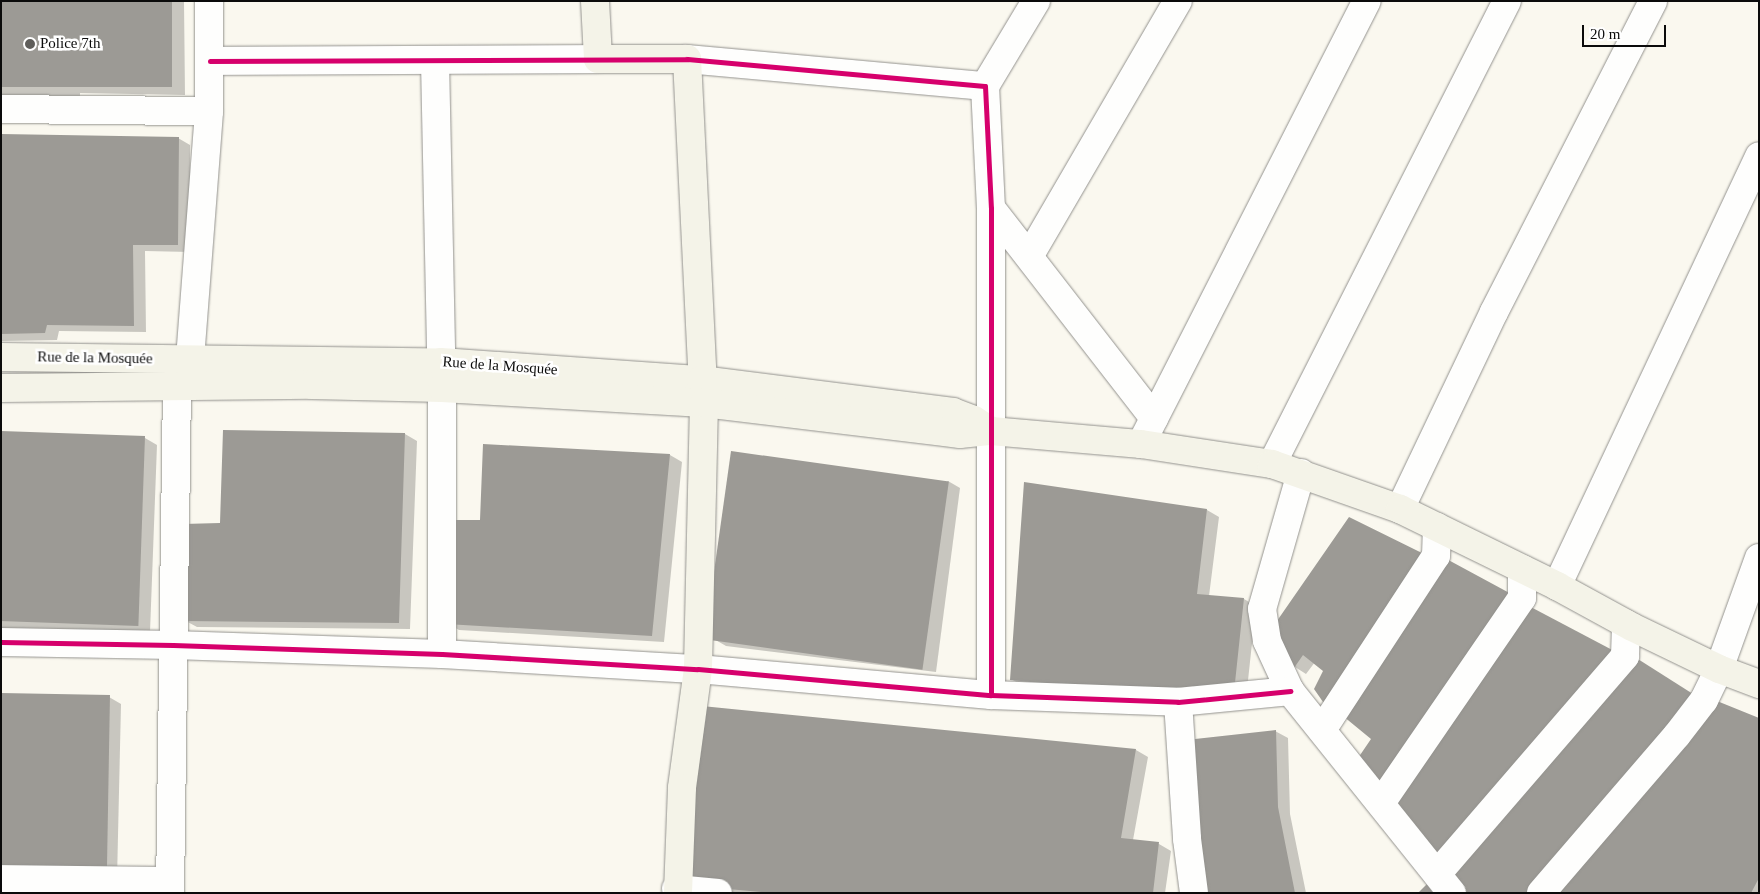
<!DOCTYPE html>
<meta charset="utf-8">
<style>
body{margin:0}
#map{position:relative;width:1760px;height:894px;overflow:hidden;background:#faf8ef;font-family:Georgia,serif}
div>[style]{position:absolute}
.shadow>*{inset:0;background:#0003}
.building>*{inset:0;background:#9c9a95;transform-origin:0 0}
.roads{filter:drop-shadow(0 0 1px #93928e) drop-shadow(0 0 1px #93928e)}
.street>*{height:28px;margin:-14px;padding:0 14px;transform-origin:14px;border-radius:14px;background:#fefefd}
.secondary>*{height:28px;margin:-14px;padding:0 14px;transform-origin:14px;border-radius:14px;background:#f4f3e8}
.cycleway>*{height:5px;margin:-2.5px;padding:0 2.5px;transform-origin:2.5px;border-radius:2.5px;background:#d6006c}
.dots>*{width:14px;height:14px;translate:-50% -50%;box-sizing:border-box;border:2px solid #fff;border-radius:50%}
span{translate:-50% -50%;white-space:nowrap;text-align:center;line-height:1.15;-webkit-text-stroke:5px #fff;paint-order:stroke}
.poi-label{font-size:15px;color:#0b0b0b}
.left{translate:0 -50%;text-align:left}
.street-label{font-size:15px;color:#0b0b0b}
.frame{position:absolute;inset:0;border:2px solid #0b0b0b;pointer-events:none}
.scale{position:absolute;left:1582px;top:25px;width:84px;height:22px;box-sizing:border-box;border:2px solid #0b0b0b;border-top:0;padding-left:6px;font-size:15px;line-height:18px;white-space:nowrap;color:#0b0b0b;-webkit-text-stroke:4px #fff;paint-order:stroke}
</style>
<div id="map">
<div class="shadow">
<div style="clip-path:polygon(1px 1px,184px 1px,185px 95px,80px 93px,80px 100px,1px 100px)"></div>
<div style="clip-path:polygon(1px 136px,178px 138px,190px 145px,190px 252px,145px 251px,146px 332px,59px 331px,57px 340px,1px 341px)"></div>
<div style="clip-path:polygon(224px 431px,405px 434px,417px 441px,410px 629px,197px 627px,184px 620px,222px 525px)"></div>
<div style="clip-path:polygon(145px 438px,157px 445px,150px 632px,1px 639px,1px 442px)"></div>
<div style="clip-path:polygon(670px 455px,682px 462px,664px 642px,459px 630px,447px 623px,481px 521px)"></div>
<div style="clip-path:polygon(948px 481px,960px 488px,936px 672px,726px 646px,714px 639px)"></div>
<div style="clip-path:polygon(1025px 484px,1207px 510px,1219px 517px,1209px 596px,1244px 599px,1256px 606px,1246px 699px,1023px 686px,1011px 679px)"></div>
<div style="clip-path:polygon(1525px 605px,1695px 696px,1759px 720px,1759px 893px,1459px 893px,1373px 739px,1325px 670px,1315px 662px,1306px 674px,1295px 667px,1271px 631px)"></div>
<div style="clip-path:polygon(109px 697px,121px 704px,117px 880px,1px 879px)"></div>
<div style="clip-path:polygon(1275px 731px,1288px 738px,1290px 814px,1306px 893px,1204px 893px)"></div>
<div style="clip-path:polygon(1136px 750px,1148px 757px,1133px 840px,1159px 844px,1171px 851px,1165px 893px,713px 893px)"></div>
</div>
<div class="building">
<div style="left:1px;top:1px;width:171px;height:86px"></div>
<div style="clip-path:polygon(1px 134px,179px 137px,178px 245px,133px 245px,134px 326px,47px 325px,45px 333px,1px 334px)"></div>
<div style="clip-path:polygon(223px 430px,405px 433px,399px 623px,183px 621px,183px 524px,220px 523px)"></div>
<div style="left:145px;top:436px;width:190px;height:144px;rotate:92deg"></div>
<div style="clip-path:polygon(483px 444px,670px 454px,652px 636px,446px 624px,447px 520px,480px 520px)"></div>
<div style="left:731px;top:451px;width:220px;height:190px;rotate:8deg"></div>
<div style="clip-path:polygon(1024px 482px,1207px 509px,1197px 594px,1244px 598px,1234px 692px,1147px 694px,1010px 680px)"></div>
<div style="clip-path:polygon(1349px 517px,1426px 555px,1330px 712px,1314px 689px,1323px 671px,1303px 655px,1294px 668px,1270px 631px)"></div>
<div style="clip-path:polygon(1441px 556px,1515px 596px,1381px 797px,1354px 764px,1371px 739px,1343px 716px)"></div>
<div style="clip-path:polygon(1527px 605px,1618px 653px,1437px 868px,1387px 804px)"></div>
<div style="clip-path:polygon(1630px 654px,1693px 694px,1537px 893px,1458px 893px,1443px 874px)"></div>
<div style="left:1px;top:693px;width:109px;height:180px;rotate:1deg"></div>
<div style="clip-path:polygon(1717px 701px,1759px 718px,1759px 878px,1751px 893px,1554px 893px)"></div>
<div style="clip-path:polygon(702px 706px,1136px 749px,1121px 838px,1159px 842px,1153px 893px,772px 893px,683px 885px)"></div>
<div style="clip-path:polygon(1276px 730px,1278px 807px,1295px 893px,1202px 893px,1186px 740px)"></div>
<div style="clip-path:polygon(1427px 884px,1433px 893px,1418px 893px)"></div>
</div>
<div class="roads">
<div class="street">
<div style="left:687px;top:59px;width:299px;rotate:5.2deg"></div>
<div style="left:985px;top:86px;width:122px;rotate:87.2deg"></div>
<div style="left:991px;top:208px;width:487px;rotate:90deg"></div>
<div style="left:210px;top:61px;width:388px;rotate:-0.3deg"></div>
<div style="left:435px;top:61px;width:327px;rotate:88.8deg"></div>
<div style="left:442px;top:388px;width:266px;rotate:90deg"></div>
<div style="left:985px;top:86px;width:99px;rotate:-59deg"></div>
<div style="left:1px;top:109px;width:208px;rotate:0.6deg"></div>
<div style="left:991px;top:208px;width:266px;rotate:52.2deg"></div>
<div style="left:1030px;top:255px;width:294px;rotate:-59.8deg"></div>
<div style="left:190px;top:359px;width:249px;rotate:-85.6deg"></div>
<div style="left:209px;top:111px;width:110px;rotate:-90deg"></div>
<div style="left:1141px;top:444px;width:497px;rotate:-63deg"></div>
<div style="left:1272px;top:464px;width:519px;rotate:-63.09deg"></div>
<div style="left:1301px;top:473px;width:141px;rotate:106deg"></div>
<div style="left:1262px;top:609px;width:32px;rotate:81deg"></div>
<div style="left:1267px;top:641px;width:55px;rotate:65.3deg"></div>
<div style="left:1290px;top:691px;width:259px;rotate:51.3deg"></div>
<div style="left:1400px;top:509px;width:218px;rotate:-64.5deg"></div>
<div style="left:1494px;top:312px;width:349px;rotate:-62.9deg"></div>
<div style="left:1557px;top:586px;width:475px;rotate:-64.8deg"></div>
<div style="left:1px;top:642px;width:172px;rotate:1deg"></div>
<div style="left:173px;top:645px;width:269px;rotate:1.9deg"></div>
<div style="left:442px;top:654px;width:256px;rotate:3.4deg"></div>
<div style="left:698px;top:669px;width:294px;rotate:5.1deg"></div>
<div style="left:991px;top:695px;width:187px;rotate:2.1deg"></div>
<div style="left:1178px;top:702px;width:113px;rotate:-5.6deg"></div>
<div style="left:1178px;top:702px;width:137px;rotate:86.2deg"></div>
<div style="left:1187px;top:839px;width:54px;rotate:82.6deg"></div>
<div style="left:1322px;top:730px;width:208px;rotate:-56.8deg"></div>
<div style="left:1436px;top:556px;width:29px;rotate:-88deg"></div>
<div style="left:1381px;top:803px;width:249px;rotate:-55.5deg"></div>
<div style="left:1522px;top:598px;width:29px;rotate:-90deg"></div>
<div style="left:1437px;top:874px;width:288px;rotate:-49.2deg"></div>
<div style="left:1625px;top:656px;width:32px;rotate:-88deg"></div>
<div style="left:1px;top:879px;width:168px;rotate:0.7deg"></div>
<div style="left:676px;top:889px;width:42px;rotate:5.4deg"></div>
<div style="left:170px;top:893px;width:507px;rotate:-89.21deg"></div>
<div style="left:1541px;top:893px;width:208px;rotate:-49.3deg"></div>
<div style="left:1677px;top:735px;width:44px;rotate:-52.4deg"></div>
<div style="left:1704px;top:700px;width:34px;rotate:-64deg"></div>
<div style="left:1719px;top:669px;width:118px;rotate:-70.2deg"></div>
</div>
<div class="secondary">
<div style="left:595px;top:1px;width:58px;rotate:87deg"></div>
<div style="left:598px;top:59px;width:89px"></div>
<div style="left:687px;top:59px;width:344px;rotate:87.2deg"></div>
<div style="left:704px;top:403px;width:266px;rotate:91.3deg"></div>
<div style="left:698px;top:669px;width:120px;rotate:97.7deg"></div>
<div style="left:682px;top:788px;width:105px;rotate:92.2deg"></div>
<div style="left:1px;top:357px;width:440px;rotate:0.7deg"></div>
<div style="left:441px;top:362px;width:261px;rotate:4deg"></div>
<div style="left:701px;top:380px;width:254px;rotate:7.2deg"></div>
<div style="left:953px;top:412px;width:22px;rotate:21deg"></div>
<div style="left:974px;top:420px;width:20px;rotate:33deg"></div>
<div style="left:1px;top:388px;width:311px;rotate:-0.6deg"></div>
<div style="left:312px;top:385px;width:130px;rotate:1.3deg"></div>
<div style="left:442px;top:388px;width:262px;rotate:3.3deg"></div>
<div style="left:704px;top:403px;width:258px;rotate:6.9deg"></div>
<div style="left:960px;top:434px;width:31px;rotate:-6deg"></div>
<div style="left:991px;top:431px;width:151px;rotate:5deg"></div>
<div style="left:1141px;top:444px;width:133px;rotate:8.7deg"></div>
<div style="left:1272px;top:464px;width:136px;rotate:19.4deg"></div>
<div style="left:1400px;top:509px;width:175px;rotate:26.1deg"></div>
<div style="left:1557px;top:586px;width:85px;rotate:28.7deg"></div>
<div style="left:1632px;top:627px;width:97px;rotate:25.8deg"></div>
<div style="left:1719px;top:669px;width:43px;rotate:20.6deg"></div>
</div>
</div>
<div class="cycleway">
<div style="left:210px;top:61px;width:477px;rotate:-0.2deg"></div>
<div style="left:687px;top:59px;width:299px;rotate:5.2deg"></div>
<div style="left:985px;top:86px;width:122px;rotate:87.2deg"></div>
<div style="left:991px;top:208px;width:487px;rotate:90deg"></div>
<div style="left:1px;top:642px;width:172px;rotate:1deg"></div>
<div style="left:173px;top:645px;width:269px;rotate:1.9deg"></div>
<div style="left:442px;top:654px;width:256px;rotate:3.4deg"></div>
<div style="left:698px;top:669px;width:294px;rotate:5.1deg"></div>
<div style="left:991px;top:695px;width:187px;rotate:2.1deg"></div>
<div style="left:1178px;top:702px;width:113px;rotate:-5.6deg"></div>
</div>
<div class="dots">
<div style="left:30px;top:44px;background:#5f5e5b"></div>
</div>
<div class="poi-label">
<span class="left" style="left:40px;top:44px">Police 7th</span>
</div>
<div class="street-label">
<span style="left:95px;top:358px;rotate:1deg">Rue de la Mosquée</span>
<span style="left:500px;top:366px;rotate:4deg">Rue de la Mosquée</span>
</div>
<div class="frame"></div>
<div class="scale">20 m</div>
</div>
